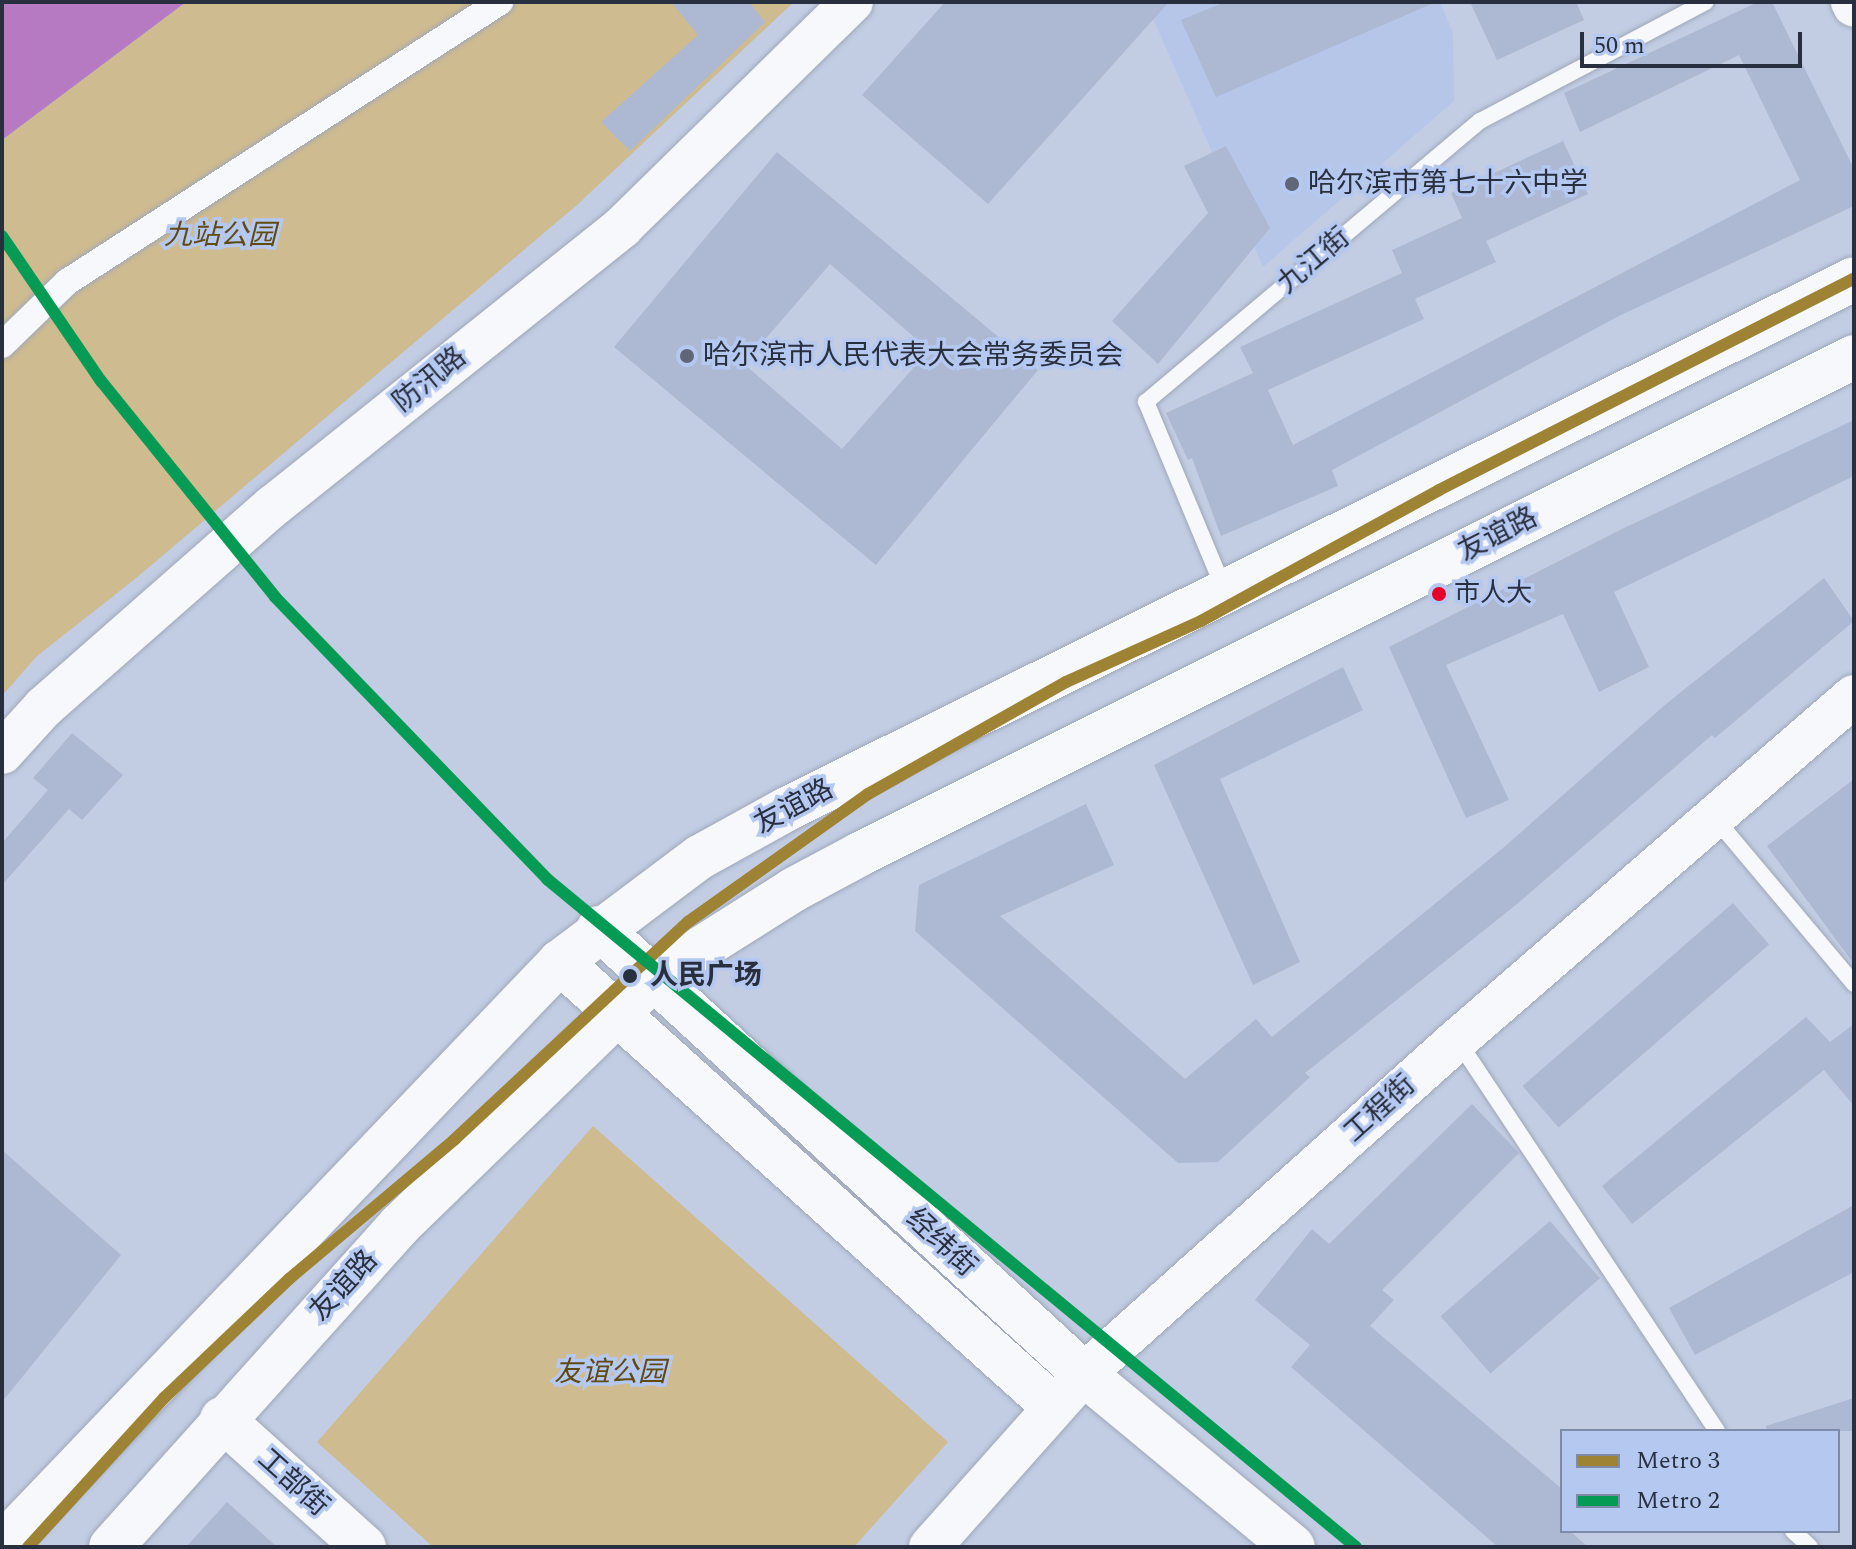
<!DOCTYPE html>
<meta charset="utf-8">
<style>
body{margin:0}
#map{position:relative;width:1856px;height:1549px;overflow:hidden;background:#c2cde3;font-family:Spectral,"Noto Sans SC",serif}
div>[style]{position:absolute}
.built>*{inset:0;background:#b5c6e9}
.green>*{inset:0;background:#cebb90}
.water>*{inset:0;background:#b67ac3}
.building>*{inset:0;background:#adb8d3;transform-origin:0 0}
.roads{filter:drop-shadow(0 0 2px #9fa7b8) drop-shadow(0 0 2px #9fa7b8)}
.service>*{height:16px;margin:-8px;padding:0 8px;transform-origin:8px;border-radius:8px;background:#f6f8fb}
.pedestrian>*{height:26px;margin:-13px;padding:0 13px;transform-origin:13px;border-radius:13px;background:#f6f8fb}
.tertiary>*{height:42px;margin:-21px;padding:0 21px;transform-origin:21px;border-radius:21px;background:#f6f8fb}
.secondary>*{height:44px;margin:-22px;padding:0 22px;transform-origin:22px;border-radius:22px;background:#f6f8fb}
.primary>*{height:44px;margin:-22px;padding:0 22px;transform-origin:22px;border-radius:22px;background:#f6f8fb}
.trunk>*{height:44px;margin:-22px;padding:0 22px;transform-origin:22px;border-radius:22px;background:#f6f8fb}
.metro-1>*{height:12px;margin:-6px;padding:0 6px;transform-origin:6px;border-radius:6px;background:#9e8335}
.metro-2>*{height:12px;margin:-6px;padding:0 6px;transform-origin:6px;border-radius:6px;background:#069b55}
.dots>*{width:22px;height:22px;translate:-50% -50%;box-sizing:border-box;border:4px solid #b5c8f0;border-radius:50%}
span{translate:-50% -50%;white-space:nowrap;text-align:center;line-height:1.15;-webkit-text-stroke:7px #b5c8f0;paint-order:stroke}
.bus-label{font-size:26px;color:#282f3f}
.left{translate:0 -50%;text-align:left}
.poi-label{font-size:28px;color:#282f3f}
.park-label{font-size:28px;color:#614a10;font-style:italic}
.street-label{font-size:28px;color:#282f3f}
.stop-label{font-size:28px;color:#282f3f;font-weight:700}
.frame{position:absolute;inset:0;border:4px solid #282f3f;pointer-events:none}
.legend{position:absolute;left:1560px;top:1429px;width:280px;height:104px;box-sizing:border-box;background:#b5c8f0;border:2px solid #7d8ba9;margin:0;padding:10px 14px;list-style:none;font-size:24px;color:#282f3f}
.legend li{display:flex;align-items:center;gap:16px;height:40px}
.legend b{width:40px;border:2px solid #7d8ba9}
.scale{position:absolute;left:1580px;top:32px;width:222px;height:36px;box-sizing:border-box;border:4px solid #282f3f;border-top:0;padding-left:10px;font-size:24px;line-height:28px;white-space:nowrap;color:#282f3f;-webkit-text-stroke:6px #b5c8f0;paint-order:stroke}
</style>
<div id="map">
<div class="built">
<div style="clip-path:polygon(1440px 2px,1453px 33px,1454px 101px,1263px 267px,1146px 3px)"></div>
</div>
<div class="green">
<div style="clip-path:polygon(186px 2px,794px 2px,577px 205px,135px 579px,37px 656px,2px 696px,2px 140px)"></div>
<div style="clip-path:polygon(593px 1126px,948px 1442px,854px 1547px,433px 1547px,317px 1442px)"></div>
</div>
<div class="water">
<div style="clip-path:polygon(2px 2px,186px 2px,2px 140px)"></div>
</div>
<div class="building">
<div style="clip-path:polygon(671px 2px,749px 2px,765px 22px,630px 151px,601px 122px,698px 35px)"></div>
<div style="clip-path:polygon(945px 2px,1169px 2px,988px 204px,862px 95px)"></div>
<div style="clip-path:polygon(1225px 2px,1436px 2px,1216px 97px,1181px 20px)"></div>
<div style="clip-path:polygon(1470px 2px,1576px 2px,1584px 20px,1497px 60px)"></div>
<div style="clip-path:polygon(1758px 2px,1772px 2px,1854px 169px,1854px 206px,1619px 316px,1332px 470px,1338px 486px,1221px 536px,1192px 458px,1188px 460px,1166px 413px,1253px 373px,1240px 347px,1402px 273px,1392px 250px,1462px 218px,1451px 193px,1563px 141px,1588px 194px,1486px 241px,1496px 262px,1415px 299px,1424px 319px,1268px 390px,1293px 445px,1800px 180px,1739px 55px,1580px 132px,1564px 93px)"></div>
<div style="clip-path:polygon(1226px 146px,1270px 228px,1158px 364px,1112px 321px,1208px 213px,1184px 166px)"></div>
<div style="clip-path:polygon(evenodd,777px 152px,1038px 370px,876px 565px,614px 347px,777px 152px,830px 264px,929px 350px,842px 449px,744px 364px,830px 264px)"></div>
<div style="clip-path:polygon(1854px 420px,1854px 476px,1614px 592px,1649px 667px,1599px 692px,1563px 614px,1446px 665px,1509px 800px,1466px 818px,1389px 647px,1622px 529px)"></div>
<div style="clip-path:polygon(1824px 578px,1854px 621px,1715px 738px,1712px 735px,1517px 904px,1305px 1073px,1310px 1077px,1218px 1162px,1178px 1163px,915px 931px,919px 885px,1086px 804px,1114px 865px,1000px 916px,1185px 1079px,1256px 1019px,1272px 1037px,1503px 848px,1666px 704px)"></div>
<div style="clip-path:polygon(1343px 667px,1363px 710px,1220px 779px,1300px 962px,1253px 985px,1154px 765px)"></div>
<div style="clip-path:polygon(72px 733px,123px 775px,82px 820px,69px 809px,2px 885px,2px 843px,48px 790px,33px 778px)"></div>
<div style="clip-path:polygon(1854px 779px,1854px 964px,1767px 846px)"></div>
<div style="left:1733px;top:903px;width:55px;height:279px;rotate:49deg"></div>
<div style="clip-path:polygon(1806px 1017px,1830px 1042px,1854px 1024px,1854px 1106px,1824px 1070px,1632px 1224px,1602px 1186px)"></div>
<div style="clip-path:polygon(1472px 1104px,1519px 1153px,1382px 1290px,1394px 1300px,1370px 1326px,1562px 1489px,1562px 1531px,1570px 1531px,1588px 1547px,1498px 1547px,1291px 1367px,1310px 1345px,1255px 1300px,1312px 1229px,1329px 1244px)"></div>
<div style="clip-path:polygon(2px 1150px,121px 1255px,2px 1402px)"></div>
<div style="clip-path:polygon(1854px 1205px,1854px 1272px,1695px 1355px,1669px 1308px)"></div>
<div style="left:1550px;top:1221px;width:76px;height:145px;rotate:49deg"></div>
<div style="clip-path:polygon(1854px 1398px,1854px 1431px,1767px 1431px,1766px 1426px)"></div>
<div style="clip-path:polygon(227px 1502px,277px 1547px,186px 1547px)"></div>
</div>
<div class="roads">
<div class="service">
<div style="left:1224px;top:589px;width:203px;rotate:-112.6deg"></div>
<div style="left:1146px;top:402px;width:436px;rotate:-40.1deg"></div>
<div style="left:1480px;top:121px;width:255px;rotate:-27.8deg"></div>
<div style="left:1714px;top:817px;width:218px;rotate:50deg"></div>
<div style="left:1458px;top:1041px;width:468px;rotate:56.4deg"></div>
<div style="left:1793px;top:1531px;width:23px;rotate:43deg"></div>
</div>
<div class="pedestrian">
<div style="left:2px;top:345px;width:91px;rotate:-44.1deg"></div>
<div style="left:67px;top:282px;width:516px;rotate:-32.89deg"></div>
</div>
<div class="tertiary">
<div style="left:1852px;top:2px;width:4px;rotate:63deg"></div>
<div style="left:2px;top:753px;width:62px;rotate:-47.6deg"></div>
<div style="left:44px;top:707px;width:305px;rotate:-41.3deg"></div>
<div style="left:273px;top:506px;width:447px;rotate:-38.6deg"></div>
<div style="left:622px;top:227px;width:322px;rotate:-44.4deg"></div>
<div style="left:930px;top:1547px;width:232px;rotate:-48.3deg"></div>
<div style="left:1084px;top:1374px;width:501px;rotate:-41.84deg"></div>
<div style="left:1457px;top:1040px;width:525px;rotate:-40.91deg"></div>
</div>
<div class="secondary">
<div style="left:222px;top:1419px;width:191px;rotate:42deg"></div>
</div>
<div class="primary">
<div style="left:599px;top:928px;width:659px;rotate:42.6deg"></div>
<div style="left:1084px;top:1374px;width:271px;rotate:39.6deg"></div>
<div style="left:560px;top:962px;width:662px;rotate:42deg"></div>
</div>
<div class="trunk">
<div style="left:2px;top:1545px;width:807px;rotate:-46.26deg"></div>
<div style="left:560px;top:962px;width:175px;rotate:-36.9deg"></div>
<div style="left:700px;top:857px;width:99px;rotate:-28.9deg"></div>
<div style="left:787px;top:809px;width:1191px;rotate:-26.41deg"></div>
<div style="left:111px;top:1547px;width:433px;rotate:-48.1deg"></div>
<div style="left:400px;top:1225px;width:354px;rotate:-44.2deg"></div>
<div style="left:654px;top:978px;width:165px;rotate:-32.3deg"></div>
<div style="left:793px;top:890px;width:76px;rotate:-28.2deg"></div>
<div style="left:860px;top:854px;width:1111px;rotate:-26.57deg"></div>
</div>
</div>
<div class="metro-1">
<div style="left:28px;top:1547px;width:202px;rotate:-47.6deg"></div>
<div style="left:164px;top:1398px;width:173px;rotate:-43.6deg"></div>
<div style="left:289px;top:1279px;width:217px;rotate:-40.1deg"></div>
<div style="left:455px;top:1139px;width:318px;rotate:-43deg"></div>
<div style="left:688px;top:922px;width:221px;rotate:-35.4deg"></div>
<div style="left:868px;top:794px;width:227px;rotate:-29.5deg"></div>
<div style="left:1066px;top:682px;width:148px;rotate:-24.3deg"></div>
<div style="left:1201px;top:621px;width:272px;rotate:-28.8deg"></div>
<div style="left:1439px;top:490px;width:466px;rotate:-27deg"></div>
</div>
<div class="metro-2">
<div style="left:2px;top:236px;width:176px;rotate:55.7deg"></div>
<div style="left:101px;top:381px;width:277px;rotate:51.1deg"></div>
<div style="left:275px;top:597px;width:392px;rotate:46deg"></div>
<div style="left:547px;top:879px;width:1049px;rotate:39.55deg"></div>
</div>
<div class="dots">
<div style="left:1292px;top:184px;background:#5e6678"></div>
<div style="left:687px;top:356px;background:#5e6678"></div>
<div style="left:1439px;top:594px;background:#e4002b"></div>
<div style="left:630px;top:976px;background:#282f3f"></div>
</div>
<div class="bus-label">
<span class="left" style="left:1454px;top:594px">市人大</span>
</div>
<div class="poi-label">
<span class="left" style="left:1308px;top:184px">哈尔滨市第七十六中学</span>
<span class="left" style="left:703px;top:356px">哈尔滨市人民代表大会常务委员会</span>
</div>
<div class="park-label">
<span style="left:220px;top:236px">九站公园</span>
<span style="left:610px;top:1373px">友谊公园</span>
</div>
<div class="street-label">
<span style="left:1314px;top:261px;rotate:-40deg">九江街</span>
<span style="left:430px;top:380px;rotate:-39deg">防汛路</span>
<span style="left:1498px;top:535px;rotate:-27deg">友谊路</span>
<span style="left:794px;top:807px;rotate:-28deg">友谊路</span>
<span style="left:1380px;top:1109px;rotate:-42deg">工程街</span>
<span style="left:941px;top:1243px;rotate:43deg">经纬街</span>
<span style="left:344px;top:1286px;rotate:-47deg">友谊路</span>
<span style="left:293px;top:1483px;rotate:42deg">工部街</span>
</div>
<div class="stop-label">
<span class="left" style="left:650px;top:976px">人民广场</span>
</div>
<div class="frame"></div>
<ul class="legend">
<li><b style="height:10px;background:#9e8335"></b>Metro 3</li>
<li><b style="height:10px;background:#069b55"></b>Metro 2</li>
</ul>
<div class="scale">50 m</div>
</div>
